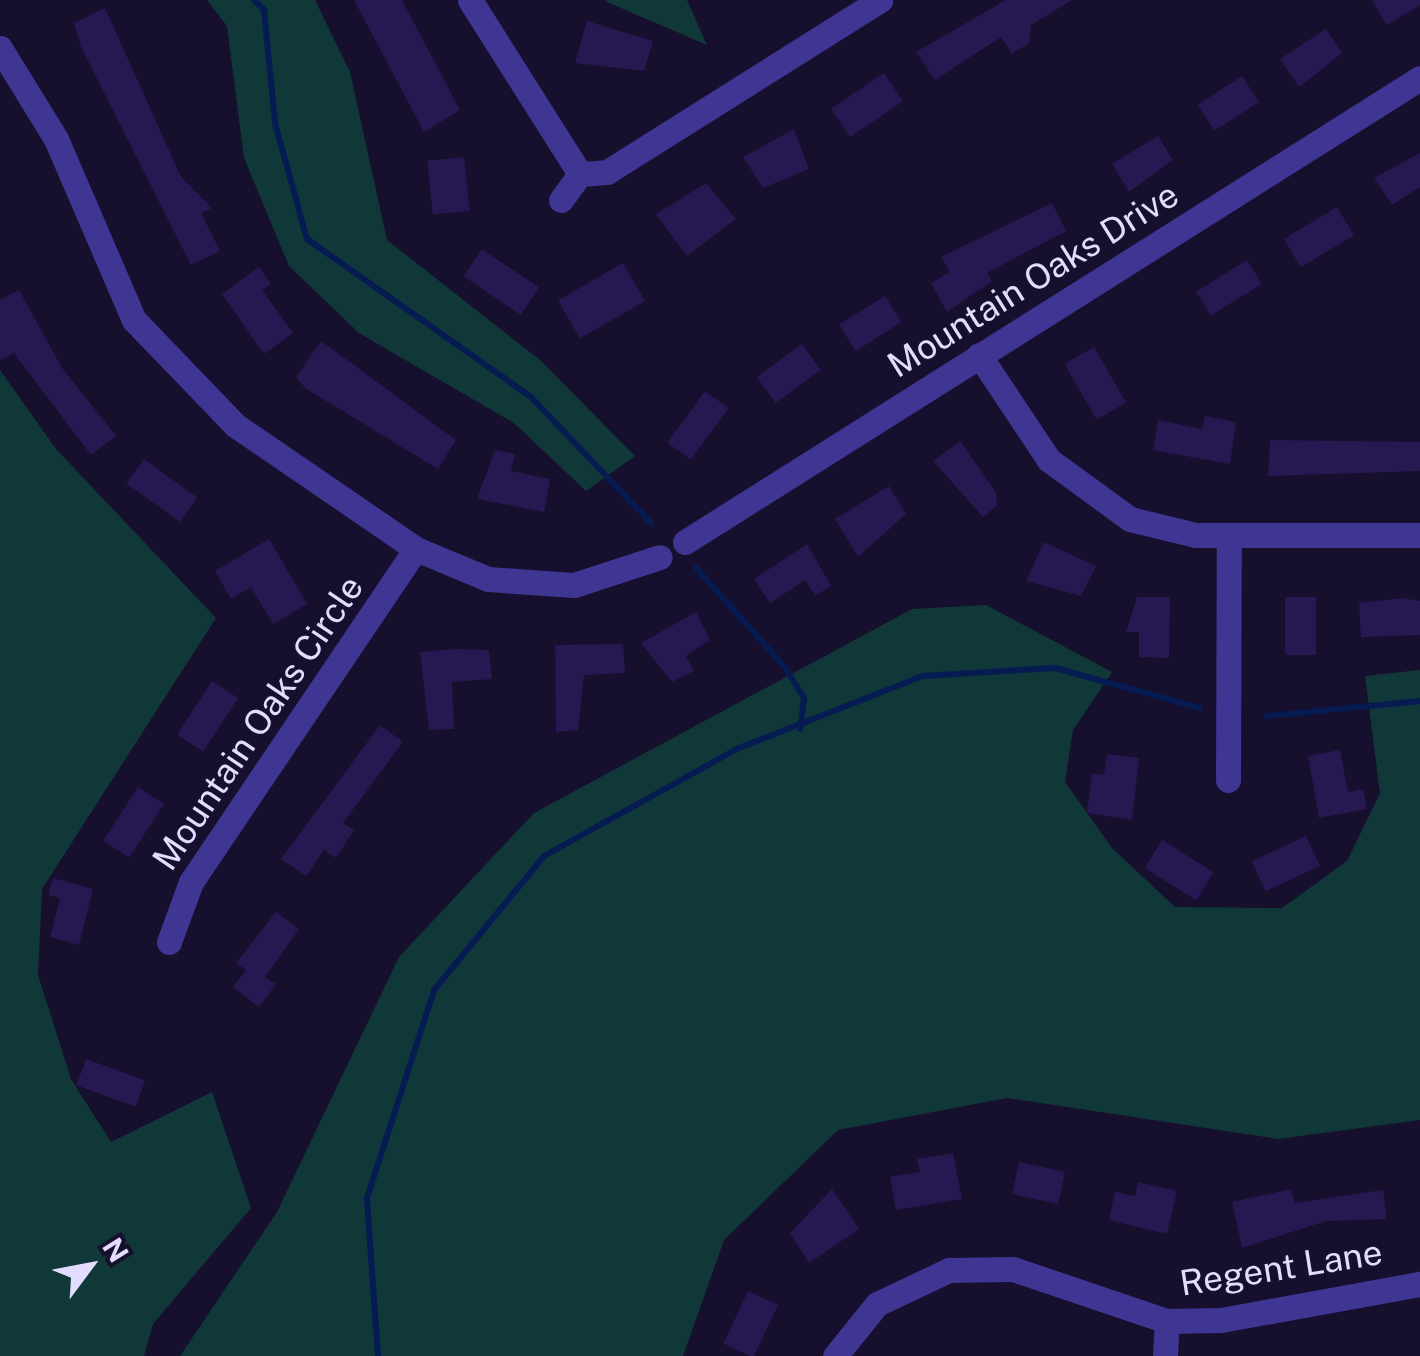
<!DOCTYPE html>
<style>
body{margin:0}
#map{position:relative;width:1420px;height:1356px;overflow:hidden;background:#160f2e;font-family:"Public Sans",sans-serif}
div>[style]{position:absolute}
.green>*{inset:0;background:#113839}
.stream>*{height:6px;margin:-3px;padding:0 3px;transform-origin:3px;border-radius:3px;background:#051b51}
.building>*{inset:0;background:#281851;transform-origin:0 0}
.street>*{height:25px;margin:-12.5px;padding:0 12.5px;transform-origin:12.5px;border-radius:12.5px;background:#3f3592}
span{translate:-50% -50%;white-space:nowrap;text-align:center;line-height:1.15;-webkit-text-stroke:8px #160f2e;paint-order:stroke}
.street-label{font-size:35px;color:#e2dcff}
.north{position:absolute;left:40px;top:1216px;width:100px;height:100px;-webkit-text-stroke:8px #160f2e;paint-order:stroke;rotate:58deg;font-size:28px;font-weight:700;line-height:40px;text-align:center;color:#e2dcff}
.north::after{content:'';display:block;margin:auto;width:35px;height:45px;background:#e2dcff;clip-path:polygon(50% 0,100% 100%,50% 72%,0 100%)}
</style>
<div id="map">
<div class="green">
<div style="clip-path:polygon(207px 0,315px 0,350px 72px,387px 240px,540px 360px,635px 456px,586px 491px,514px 423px,359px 333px,289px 266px,244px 158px,227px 26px)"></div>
<div style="clip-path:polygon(606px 0,687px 0,707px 45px,607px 2px)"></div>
<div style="clip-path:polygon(0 370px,56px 449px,216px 618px,42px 889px,38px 975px,71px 1079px,111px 1142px,212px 1092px,251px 1208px,153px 1324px,144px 1356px,0 1356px)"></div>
<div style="clip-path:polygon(986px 605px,1112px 672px,1073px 730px,1065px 782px,1112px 848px,1175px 907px,1282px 908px,1347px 861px,1380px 793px,1365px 676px,1420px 670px,1420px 1120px,1278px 1139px,1007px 1098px,838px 1130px,724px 1240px,683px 1356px,180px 1356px,277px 1212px,399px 957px,534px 813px,912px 609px)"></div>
</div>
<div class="stream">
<div style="left:254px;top:0;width:14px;rotate:45deg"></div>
<div style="left:264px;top:10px;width:114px;rotate:84.4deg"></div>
<div style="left:275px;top:123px;width:120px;rotate:74.6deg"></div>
<div style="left:307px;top:239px;width:274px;rotate:35.2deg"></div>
<div style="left:531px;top:397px;width:174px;rotate:46.4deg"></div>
<div style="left:696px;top:568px;width:132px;rotate:48.1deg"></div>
<div style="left:784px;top:666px;width:38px;rotate:58deg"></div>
<div style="left:804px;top:698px;width:31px;rotate:97deg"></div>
<div style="left:1267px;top:716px;width:154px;rotate:-5.6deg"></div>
<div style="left:378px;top:1356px;width:158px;rotate:-94deg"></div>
<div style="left:367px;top:1198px;width:219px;rotate:-72.1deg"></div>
<div style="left:434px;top:990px;width:173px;rotate:-50.6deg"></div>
<div style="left:544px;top:856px;width:223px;rotate:-29deg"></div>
<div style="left:739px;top:748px;width:198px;rotate:-21.4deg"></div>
<div style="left:923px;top:676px;width:132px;rotate:-3.5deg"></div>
<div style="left:1055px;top:668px;width:150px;rotate:15.4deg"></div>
</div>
<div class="building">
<div style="clip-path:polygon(354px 0,402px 0,460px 110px,424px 132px)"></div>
<div style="clip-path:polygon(1006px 0,1072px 0,1031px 25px,1029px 43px,1012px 54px,1001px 37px,935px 80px,916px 52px)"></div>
<div style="clip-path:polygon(1372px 0,1420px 0,1420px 5px,1387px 25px)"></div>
<div style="clip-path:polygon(105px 8px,181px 177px,212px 208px,201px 213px,220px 251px,191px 265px,81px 47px,74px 23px)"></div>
<div style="clip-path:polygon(587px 21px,653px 41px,644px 71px,575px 63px)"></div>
<div style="clip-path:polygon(1326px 29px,1342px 53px,1299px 87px,1280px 59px)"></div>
<div style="left:884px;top:73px;width:34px;height:64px;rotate:56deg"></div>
<div style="left:1242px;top:76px;width:31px;height:53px;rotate:57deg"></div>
<div style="clip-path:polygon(794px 129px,809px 169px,763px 188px,743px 157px)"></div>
<div style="clip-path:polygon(1158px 136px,1173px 160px,1129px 192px,1112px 164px)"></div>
<div style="clip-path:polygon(1420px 153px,1420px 187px,1392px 205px,1374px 178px)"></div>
<div style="left:464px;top:157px;width:54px;height:37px;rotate:84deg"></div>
<div style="clip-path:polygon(706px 183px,736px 219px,687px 256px,656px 214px)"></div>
<div style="clip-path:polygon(1052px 203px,1066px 231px,987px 273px,992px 281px,947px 312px,931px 283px,950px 272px,941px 257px)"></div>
<div style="left:1337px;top:207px;width:33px;height:62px;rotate:59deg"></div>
<div style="left:482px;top:249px;width:69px;height:33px;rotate:34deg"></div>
<div style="left:1247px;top:260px;width:28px;height:60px;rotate:58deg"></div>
<div style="left:623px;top:263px;width:44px;height:75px;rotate:60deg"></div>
<div style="clip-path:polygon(259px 267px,271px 284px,262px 290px,293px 333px,264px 354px,222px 294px)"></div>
<div style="clip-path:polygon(19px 290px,62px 368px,116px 436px,91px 455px,14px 353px,0 361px,0 300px)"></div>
<div style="left:885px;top:296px;width:31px;height:54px;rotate:58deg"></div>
<div style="clip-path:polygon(321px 341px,456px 440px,438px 469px,305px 388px,296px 377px)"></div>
<div style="left:802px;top:344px;width:32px;height:56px;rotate:54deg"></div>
<div style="left:1094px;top:347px;width:64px;height:34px;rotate:60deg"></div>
<div style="left:705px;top:391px;width:29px;height:64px;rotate:36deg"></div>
<div style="clip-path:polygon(1205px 416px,1236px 422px,1230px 464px,1153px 450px,1158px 420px,1202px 429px)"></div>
<div style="clip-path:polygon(1270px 440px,1420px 442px,1420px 471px,1268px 476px)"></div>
<div style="clip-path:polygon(960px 441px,996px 492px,997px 506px,983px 517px,933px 461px)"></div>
<div style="clip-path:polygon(495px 450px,515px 454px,511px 471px,550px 479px,544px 512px,477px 499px)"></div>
<div style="left:144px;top:459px;width:66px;height:30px;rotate:36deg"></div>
<div style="clip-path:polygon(889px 486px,906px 514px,858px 557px,835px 519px)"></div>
<div style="clip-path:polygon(269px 539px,307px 604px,273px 624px,251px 587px,231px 599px,215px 571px)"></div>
<div style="clip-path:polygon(1044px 542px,1096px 566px,1081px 596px,1026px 581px)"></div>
<div style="clip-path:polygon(807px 544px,831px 586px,815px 596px,805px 580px,770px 603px,754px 579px)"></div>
<div style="clip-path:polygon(1137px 597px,1170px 597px,1169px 658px,1139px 657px,1139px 632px,1126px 632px)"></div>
<div style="left:1285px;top:597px;width:31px;height:58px"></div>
<div style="clip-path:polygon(1402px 598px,1420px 601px,1420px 635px,1361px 637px,1359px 603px)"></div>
<div style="clip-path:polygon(696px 612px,710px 640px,686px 656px,694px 671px,672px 682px,641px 643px)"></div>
<div style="clip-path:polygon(623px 644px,625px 673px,584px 675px,578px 730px,556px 732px,555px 645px)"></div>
<div style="clip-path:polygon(455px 649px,489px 650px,492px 679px,452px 682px,454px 729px,429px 730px,420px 652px)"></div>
<div style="left:212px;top:681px;width:31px;height:64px;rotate:33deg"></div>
<div style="clip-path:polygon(380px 725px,403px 742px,343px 823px,354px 830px,336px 858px,324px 850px,306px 876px,281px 859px)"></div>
<div style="clip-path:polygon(1340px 750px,1348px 792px,1363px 789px,1367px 809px,1319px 818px,1308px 756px)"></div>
<div style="clip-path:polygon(1107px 754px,1139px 758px,1132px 820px,1087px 813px,1092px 773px,1104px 775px)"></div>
<div style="left:138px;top:787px;width:31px;height:64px;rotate:33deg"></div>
<div style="left:1306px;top:836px;width:33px;height:60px;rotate:65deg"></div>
<div style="left:1162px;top:840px;width:61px;height:33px;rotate:32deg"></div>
<div style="clip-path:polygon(53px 878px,93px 889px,79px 945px,50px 937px,60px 898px,48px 895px)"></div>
<div style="clip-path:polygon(276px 912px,299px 929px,265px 977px,276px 984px,259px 1007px,233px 987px,246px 970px,236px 963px)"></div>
<div style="left:86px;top:1059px;width:63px;height:28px;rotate:20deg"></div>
<div style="clip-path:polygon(953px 1153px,962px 1199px,896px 1210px,890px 1177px,920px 1172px,917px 1159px)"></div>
<div style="left:1019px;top:1162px;width:47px;height:33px;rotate:12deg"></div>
<div style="clip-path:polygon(1138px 1182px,1177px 1191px,1167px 1234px,1109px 1220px,1115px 1192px,1135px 1196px)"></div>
<div style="clip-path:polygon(832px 1189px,859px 1229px,809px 1263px,790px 1233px)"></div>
<div style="clip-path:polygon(1291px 1189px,1295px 1203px,1383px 1190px,1387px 1219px,1326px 1221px,1242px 1248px,1232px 1202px)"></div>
<div style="left:748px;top:1291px;width:33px;height:58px;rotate:25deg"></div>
</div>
<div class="street">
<div style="left:470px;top:0;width:206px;rotate:57.7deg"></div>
<div style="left:0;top:48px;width:107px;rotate:58.4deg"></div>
<div style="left:56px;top:139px;width:197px;rotate:66.7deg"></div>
<div style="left:134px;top:320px;width:146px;rotate:46.1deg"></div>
<div style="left:235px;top:425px;width:219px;rotate:34.4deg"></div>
<div style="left:416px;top:549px;width:78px;rotate:22.6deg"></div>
<div style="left:488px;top:579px;width:86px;rotate:4deg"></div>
<div style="left:574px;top:585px;width:90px;rotate:-18deg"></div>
<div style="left:580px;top:174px;width:27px;rotate:-4deg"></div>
<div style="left:607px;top:172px;width:323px;rotate:-32.2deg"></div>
<div style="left:561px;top:200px;width:32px;rotate:-54deg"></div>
<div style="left:979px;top:355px;width:126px;rotate:56.3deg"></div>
<div style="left:1049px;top:460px;width:100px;rotate:36.1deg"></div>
<div style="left:1130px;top:519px;width:67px;rotate:13.8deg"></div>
<div style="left:1195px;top:535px;width:225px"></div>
<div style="left:685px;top:542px;width:869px;rotate:-32.26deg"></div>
<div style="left:1228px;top:780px;width:243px;rotate:-89.8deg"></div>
<div style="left:169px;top:942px;width:64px;rotate:-69.9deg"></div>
<div style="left:191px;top:882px;width:402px;rotate:-56deg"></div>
<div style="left:835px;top:1356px;width:67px;rotate:-51.1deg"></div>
<div style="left:877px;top:1304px;width:80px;rotate:-25.3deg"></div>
<div style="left:949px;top:1270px;width:64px;rotate:-0.9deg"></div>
<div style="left:1013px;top:1269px;width:163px;rotate:18.7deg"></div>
<div style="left:1167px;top:1321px;width:54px;rotate:-1.1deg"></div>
<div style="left:1221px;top:1320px;width:202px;rotate:-10.3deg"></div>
<div style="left:1165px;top:1356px;width:35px;rotate:-87deg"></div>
</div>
<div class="street-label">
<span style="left:1033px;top:280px;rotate:-32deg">Mountain Oaks Drive</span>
<span style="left:258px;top:723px;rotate:-56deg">Mountain Oaks Circle</span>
<span style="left:1281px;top:1268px;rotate:-9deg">Regent Lane</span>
</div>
<div class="north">N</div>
</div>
